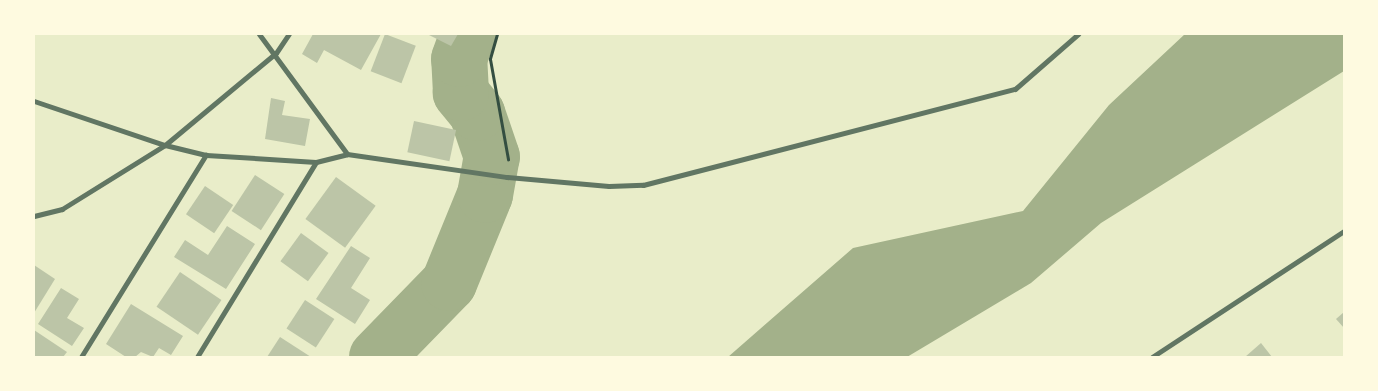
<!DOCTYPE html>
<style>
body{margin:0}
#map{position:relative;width:1378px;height:391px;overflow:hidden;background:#e9edc9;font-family:"Space Grotesk",sans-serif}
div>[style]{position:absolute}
.water>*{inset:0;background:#a3b18a}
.river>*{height:56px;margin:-28px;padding:0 28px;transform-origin:28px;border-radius:28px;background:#a3b18a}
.building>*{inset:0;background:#bcc5a7;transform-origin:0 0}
.path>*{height:3px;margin:-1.5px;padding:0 1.5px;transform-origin:1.5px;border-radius:1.5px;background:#344e41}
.minor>*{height:5px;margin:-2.5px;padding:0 2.5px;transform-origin:2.5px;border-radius:2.5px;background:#617663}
span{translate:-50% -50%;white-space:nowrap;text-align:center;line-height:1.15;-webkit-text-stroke:4.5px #fefae0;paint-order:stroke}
.frame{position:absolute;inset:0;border:35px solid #fefae0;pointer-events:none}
</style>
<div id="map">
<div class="water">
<div style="clip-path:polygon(1185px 34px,1344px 34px,1344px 71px,1101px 223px,1031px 283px,907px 357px,728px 357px,853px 248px,1023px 211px,1109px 105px)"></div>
</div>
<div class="river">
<div style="left:377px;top:357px;width:103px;rotate:-45.8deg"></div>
<div style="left:449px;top:283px;width:95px;rotate:-67.8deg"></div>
<div style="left:485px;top:195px;width:39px;rotate:-80deg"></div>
<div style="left:492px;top:157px;width:46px;rotate:-108.8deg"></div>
<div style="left:477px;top:113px;width:26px;rotate:-129deg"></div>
<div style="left:461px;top:93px;width:34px;rotate:-93deg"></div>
<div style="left:459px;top:59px;width:27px;rotate:-70deg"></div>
</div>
<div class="building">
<div style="clip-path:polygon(313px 34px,381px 34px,361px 70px,324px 50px,317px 63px,302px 54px)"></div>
<div style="left:385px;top:34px;width:33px;height:40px;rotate:21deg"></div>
<div style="clip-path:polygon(427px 34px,458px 34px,451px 46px)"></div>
<div style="clip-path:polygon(271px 98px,285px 101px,282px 115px,310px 119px,305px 146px,265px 139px)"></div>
<div style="left:414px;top:121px;width:43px;height:32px;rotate:12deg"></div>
<div style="left:255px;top:175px;width:35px;height:43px;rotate:33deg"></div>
<div style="left:336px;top:177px;width:49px;height:52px;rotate:36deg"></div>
<div style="left:205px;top:186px;width:34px;height:34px;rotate:34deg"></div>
<div style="clip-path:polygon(227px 226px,255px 244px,226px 289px,174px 257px,185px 240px,208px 255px)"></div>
<div style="left:301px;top:233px;width:34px;height:35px;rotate:36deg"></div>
<div style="clip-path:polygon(351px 246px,370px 258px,351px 288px,370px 300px,355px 324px,316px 299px)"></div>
<div style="clip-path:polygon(34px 265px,55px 279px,34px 313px)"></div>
<div style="left:180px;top:272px;width:50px;height:42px;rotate:34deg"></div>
<div style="clip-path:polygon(61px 288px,79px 299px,67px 318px,84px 328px,72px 346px,38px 324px)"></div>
<div style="left:305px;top:300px;width:35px;height:34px;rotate:33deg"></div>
<div style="clip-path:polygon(131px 304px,183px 336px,171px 355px,159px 348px,153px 357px,141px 352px,135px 357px,126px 357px,106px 344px)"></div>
<div style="clip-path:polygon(1344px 312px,1344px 328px,1336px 319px)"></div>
<div style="clip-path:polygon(34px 330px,67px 352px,63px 357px,34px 357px)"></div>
<div style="clip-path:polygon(280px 337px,311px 357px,267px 357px)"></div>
<div style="clip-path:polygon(1261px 343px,1272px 357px,1245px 357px)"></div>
</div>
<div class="path">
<div style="left:497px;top:34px;width:26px;rotate:106deg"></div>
<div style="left:490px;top:59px;width:102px;rotate:79.8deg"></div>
</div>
<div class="minor">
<div style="left:259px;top:34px;width:149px;rotate:53.7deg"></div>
<div style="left:34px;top:101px;width:138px;rotate:18.6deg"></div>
<div style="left:165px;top:145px;width:42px;rotate:13.7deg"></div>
<div style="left:206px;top:155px;width:110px;rotate:3.6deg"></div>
<div style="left:316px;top:162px;width:32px;rotate:-14deg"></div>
<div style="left:347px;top:154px;width:162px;rotate:8.2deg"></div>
<div style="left:507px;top:177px;width:102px;rotate:5deg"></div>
<div style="left:609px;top:186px;width:34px;rotate:-2deg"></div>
<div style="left:643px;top:185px;width:384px;rotate:-14.5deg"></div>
<div style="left:1015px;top:89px;width:84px;rotate:-41.1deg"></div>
<div style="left:34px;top:216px;width:29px;rotate:-14deg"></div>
<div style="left:62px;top:209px;width:121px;rotate:-31.9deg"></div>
<div style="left:165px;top:145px;width:144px;rotate:-39.7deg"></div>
<div style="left:276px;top:53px;width:23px;rotate:-56deg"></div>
<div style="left:81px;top:357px;width:238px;rotate:-58.3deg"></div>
<div style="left:197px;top:357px;width:228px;rotate:-58.6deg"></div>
<div style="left:1152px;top:357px;width:230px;rotate:-33.3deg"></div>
</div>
<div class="frame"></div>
</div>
